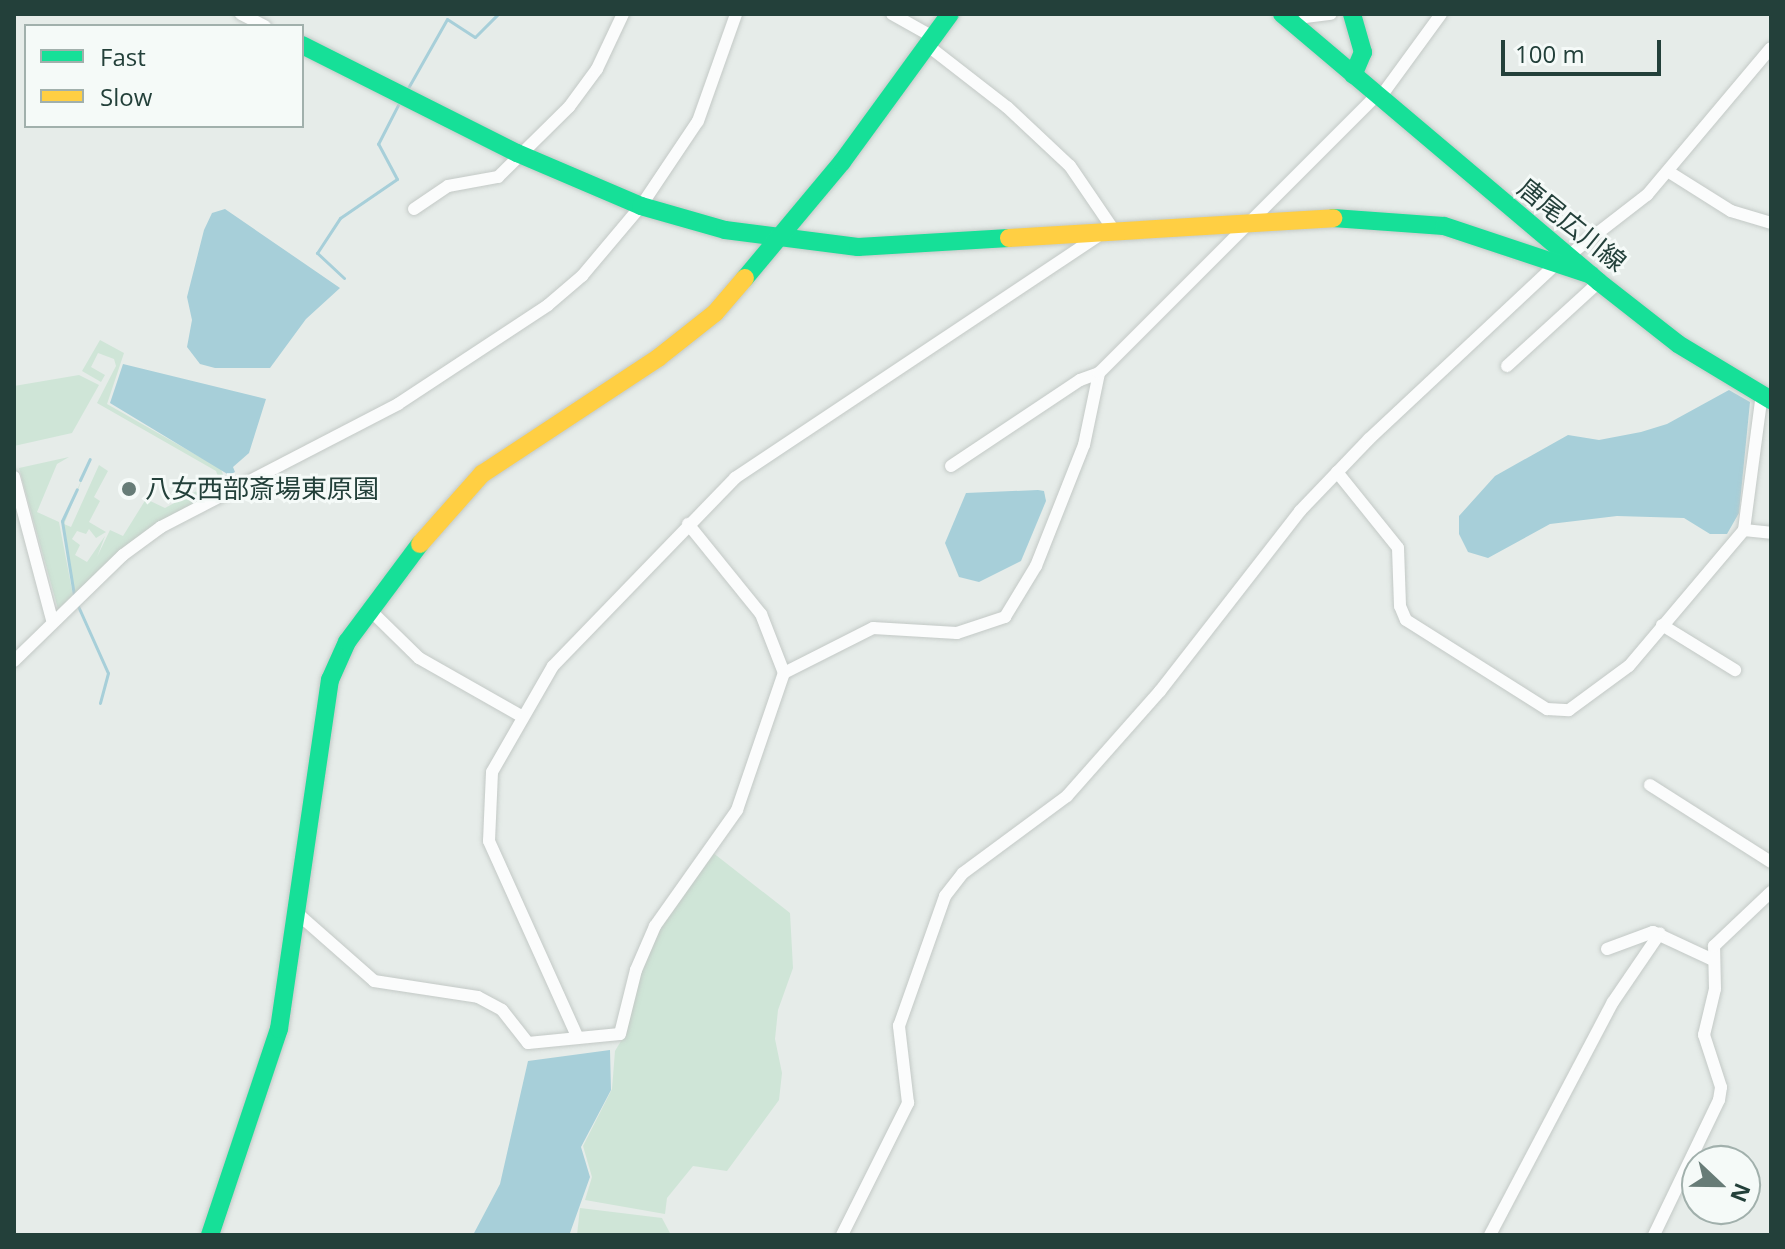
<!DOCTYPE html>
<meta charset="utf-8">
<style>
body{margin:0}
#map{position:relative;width:1785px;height:1249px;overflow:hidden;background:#e6ece9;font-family:"Open Sans","Noto Sans JP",sans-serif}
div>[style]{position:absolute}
.green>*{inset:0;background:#cfe5d7}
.water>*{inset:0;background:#a7cfd9}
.stream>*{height:3px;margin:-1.5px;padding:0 1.5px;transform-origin:1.5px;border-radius:1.5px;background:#a7cfd9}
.roads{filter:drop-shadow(0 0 2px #c3c9c6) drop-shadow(0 0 2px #c3c9c6)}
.street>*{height:12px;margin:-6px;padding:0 6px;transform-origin:6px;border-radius:6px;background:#fbfcfc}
.fast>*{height:18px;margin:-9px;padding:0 9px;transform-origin:9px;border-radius:9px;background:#16e098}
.slow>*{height:18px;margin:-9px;padding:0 9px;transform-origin:9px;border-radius:9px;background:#ffcf43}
.dots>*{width:22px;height:22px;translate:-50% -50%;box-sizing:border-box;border:4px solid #f5faf8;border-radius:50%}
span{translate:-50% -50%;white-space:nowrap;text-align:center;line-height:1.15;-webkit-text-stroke:6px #f5faf8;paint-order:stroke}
.street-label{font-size:26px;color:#23403a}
.poi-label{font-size:26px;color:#23403a}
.left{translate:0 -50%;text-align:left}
.frame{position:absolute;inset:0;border:16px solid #23403a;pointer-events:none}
.legend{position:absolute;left:24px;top:24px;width:280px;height:104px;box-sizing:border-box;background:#f5faf8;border:2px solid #a1b0ac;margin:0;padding:10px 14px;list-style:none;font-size:24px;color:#23403a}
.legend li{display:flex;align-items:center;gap:16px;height:40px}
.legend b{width:40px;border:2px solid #a1b0ac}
.north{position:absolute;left:1681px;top:1145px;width:80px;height:80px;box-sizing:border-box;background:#f5faf8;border:2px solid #a1b0ac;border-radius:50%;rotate:112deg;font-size:22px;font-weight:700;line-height:32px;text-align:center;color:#23403a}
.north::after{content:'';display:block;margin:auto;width:28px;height:36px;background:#677c77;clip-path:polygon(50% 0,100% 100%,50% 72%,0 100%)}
.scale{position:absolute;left:1501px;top:40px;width:160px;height:36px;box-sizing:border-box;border:4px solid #23403a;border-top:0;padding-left:10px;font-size:24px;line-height:28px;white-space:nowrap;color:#23403a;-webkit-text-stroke:6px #f5faf8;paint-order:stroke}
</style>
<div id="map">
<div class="green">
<div style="clip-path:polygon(100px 340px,124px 353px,107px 404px,221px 469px,228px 488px,223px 490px,216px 471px,97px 403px,116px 366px,114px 359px,98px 353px,91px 367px,105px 375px,101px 382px,82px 371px)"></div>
<div style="clip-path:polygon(79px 375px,99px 385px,72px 433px,14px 446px,14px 386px)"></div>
<div style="clip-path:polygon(69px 457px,57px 464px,37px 512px,59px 522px,73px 595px,58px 609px,19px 468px)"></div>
<div style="clip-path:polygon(90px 460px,64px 524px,71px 527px,99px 465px,108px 471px,94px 497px,100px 501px,89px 522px,106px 532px,96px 538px,89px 529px,86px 534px,77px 531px,72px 539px,80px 545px,75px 555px,87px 562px,105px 536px,97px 557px,110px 530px,123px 536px,146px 499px,165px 508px,204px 487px,209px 497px,75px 593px,62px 525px)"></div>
<div style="clip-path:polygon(712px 852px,790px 913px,793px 968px,778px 1010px,775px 1039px,782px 1073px,779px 1100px,727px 1171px,693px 1166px,667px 1198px,665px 1214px,585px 1200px,592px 1177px,583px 1146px,612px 1089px,615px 1051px,624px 1036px,638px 971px,660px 928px)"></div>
<div style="clip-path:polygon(580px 1208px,662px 1218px,671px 1235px,577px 1235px)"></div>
</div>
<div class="water">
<div style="clip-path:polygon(225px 209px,340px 288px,306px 319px,270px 368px,215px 368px,200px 364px,187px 347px,192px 320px,187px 297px,204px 230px,212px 213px)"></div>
<div style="clip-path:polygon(123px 364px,266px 399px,249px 453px,233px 467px,235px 472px,229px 475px,110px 403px)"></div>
<div style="clip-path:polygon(1729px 390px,1750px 402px,1739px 513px,1727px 534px,1710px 534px,1684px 518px,1617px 516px,1550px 524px,1488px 558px,1468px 552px,1459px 534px,1459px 516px,1495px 476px,1568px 435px,1599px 440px,1641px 432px,1667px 424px)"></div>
<div style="clip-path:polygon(1038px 490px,1044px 491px,1046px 501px,1021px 561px,979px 582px,959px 577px,945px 543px,966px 493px)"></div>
<div style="clip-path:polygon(610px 1050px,611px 1090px,581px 1147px,590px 1177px,570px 1233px,473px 1235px,500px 1184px,528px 1061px)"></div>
</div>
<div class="stream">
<div style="left:408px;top:88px;width:79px;rotate:-60.5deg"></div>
<div style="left:447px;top:19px;width:33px;rotate:33deg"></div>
<div style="left:475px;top:37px;width:33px;rotate:-45deg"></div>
<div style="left:344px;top:278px;width:37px;rotate:-137deg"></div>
<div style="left:317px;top:253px;width:42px;rotate:-56.7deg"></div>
<div style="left:340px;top:218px;width:69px;rotate:-34.4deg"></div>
<div style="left:397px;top:179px;width:40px;rotate:-118deg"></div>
<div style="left:378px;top:144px;width:44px;rotate:-62.9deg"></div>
<div style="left:80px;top:480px;width:23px;rotate:-65deg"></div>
<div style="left:74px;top:595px;width:75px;rotate:-99.2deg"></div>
<div style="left:62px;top:521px;width:35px;rotate:-65deg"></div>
<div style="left:78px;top:606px;width:73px;rotate:65.9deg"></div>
<div style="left:108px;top:673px;width:31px;rotate:105deg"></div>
</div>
<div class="roads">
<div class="street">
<div style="left:241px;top:14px;width:27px;rotate:27deg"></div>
<div style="left:892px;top:14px;width:47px;rotate:29.3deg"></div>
<div style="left:1305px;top:17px;width:26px;rotate:-7deg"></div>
<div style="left:927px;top:45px;width:101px;rotate:37.8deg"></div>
<div style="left:1007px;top:107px;width:86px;rotate:43.1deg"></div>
<div style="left:1070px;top:166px;width:80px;rotate:55.7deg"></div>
<div style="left:1379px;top:99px;width:105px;rotate:-53.9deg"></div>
<div style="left:1669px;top:172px;width:73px;rotate:32.2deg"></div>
<div style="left:1731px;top:211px;width:42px;rotate:16.7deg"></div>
<div style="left:414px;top:209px;width:41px;rotate:-34.1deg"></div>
<div style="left:448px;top:186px;width:51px;rotate:-10.2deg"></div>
<div style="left:498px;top:177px;width:100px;rotate:-44.6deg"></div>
<div style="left:569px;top:107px;width:47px;rotate:-53.6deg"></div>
<div style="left:597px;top:69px;width:61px;rotate:-64.7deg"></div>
<div style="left:1568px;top:256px;width:100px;rotate:-37.7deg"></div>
<div style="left:1647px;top:195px;width:192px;rotate:-49.9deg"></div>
<div style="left:1507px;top:366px;width:125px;rotate:-42.4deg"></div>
<div style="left:951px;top:466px;width:155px;rotate:-33.7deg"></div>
<div style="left:1080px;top:380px;width:20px;rotate:-20deg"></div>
<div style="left:1337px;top:472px;width:97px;rotate:51.2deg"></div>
<div style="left:1398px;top:548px;width:58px;rotate:88deg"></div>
<div style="left:1400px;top:606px;width:15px;rotate:67deg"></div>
<div style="left:1406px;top:620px;width:167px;rotate:32.3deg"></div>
<div style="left:1547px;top:709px;width:22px;rotate:3deg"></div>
<div style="left:1569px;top:710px;width:74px;rotate:-36.3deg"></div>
<div style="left:1629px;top:666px;width:178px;rotate:-49.8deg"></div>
<div style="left:1744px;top:530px;width:137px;rotate:-82.5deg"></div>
<div style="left:14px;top:477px;width:148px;rotate:75.1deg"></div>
<div style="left:1744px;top:530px;width:27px;rotate:6deg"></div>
<div style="left:371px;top:611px;width:67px;rotate:44.4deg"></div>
<div style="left:419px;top:658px;width:117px;rotate:29.6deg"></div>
<div style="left:1662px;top:625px;width:86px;rotate:31.7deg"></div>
<div style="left:14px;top:661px;width:152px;rotate:-44.2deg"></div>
<div style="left:123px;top:555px;width:47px;rotate:-36.4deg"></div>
<div style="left:161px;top:527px;width:267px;rotate:-27.4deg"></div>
<div style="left:398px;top:404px;width:180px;rotate:-33.4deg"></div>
<div style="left:548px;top:305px;width:45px;rotate:-40.5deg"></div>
<div style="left:582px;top:276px;width:92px;rotate:-49.9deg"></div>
<div style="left:641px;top:206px;width:102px;rotate:-56.2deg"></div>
<div style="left:698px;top:121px;width:114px;rotate:-70.4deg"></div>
<div style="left:784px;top:673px;width:100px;rotate:-26.8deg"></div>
<div style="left:873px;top:628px;width:84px;rotate:3.4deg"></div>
<div style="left:957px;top:633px;width:51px;rotate:-18.4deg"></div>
<div style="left:1005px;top:617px;width:60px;rotate:-58.7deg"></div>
<div style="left:1036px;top:566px;width:130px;rotate:-68.4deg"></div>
<div style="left:1084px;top:445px;width:74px;rotate:-78.2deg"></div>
<div style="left:1099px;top:373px;width:392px;rotate:-45deg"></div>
<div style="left:1650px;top:785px;width:143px;rotate:32.5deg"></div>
<div style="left:297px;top:913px;width:103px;rotate:41.4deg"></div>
<div style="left:374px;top:981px;width:105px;rotate:8.7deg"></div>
<div style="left:478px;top:997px;width:27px;rotate:28deg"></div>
<div style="left:502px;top:1010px;width:42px;rotate:51.8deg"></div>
<div style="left:528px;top:1043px;width:92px;rotate:-5.6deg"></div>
<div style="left:620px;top:1034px;width:66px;rotate:-76deg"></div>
<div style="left:636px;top:970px;width:48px;rotate:-66.6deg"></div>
<div style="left:655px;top:926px;width:142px;rotate:-54.7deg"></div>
<div style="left:737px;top:810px;width:145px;rotate:-71.1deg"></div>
<div style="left:784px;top:673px;width:63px;rotate:-111.3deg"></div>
<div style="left:761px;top:614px;width:116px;rotate:-129deg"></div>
<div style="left:1607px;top:949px;width:49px;rotate:-20.3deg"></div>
<div style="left:1653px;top:932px;width:64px;rotate:25deg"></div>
<div style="left:577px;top:1036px;width:214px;rotate:-114.3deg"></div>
<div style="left:489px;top:841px;width:69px;rotate:-87.5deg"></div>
<div style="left:492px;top:772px;width:122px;rotate:-60.1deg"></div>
<div style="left:553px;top:666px;width:262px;rotate:-45.9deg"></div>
<div style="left:735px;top:478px;width:442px;rotate:-33.7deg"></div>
<div style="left:842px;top:1235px;width:148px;rotate:-63.4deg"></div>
<div style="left:908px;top:1103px;width:78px;rotate:-96.7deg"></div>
<div style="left:899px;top:1026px;width:138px;rotate:-70.5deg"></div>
<div style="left:945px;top:896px;width:29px;rotate:-52deg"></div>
<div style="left:963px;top:873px;width:129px;rotate:-36.5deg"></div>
<div style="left:1067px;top:796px;width:140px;rotate:-48.5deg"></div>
<div style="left:1160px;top:691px;width:228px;rotate:-52.1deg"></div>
<div style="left:1300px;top:511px;width:100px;rotate:-46.2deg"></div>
<div style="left:1369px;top:439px;width:253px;rotate:-43.1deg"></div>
<div style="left:1490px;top:1235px;width:263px;rotate:-62.2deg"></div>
<div style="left:1613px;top:1002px;width:83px;rotate:-55.7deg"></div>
<div style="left:1654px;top:1235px;width:150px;rotate:-64.3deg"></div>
<div style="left:1719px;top:1100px;width:13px;rotate:-81deg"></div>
<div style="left:1721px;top:1087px;width:55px;rotate:-108.1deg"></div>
<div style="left:1704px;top:1035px;width:47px;rotate:-76.6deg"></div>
<div style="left:1715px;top:989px;width:43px;rotate:-91.3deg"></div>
<div style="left:1714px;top:946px;width:79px;rotate:-43.5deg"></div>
</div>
<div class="fast">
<div style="left:1282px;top:14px;width:415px;rotate:40.2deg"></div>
<div style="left:1599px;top:282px;width:100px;rotate:38.1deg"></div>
<div style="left:1678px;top:344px;width:109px;rotate:31.1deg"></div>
<div style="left:1352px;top:14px;width:40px;rotate:74deg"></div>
<div style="left:1363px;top:52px;width:25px;rotate:113deg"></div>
<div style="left:302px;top:45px;width:241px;rotate:26.7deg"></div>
<div style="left:517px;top:153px;width:135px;rotate:23.1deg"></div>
<div style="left:641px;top:206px;width:87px;rotate:15.9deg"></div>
<div style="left:725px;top:230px;width:134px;rotate:7.3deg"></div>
<div style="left:858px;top:247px;width:151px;rotate:-3.4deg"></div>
<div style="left:1333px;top:218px;width:111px;rotate:4.1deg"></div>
<div style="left:1444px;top:226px;width:155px;rotate:18.4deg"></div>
<div style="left:745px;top:278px;width:151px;rotate:-50.1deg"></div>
<div style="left:842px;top:162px;width:183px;rotate:-53.9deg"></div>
<div style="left:210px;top:1235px;width:217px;rotate:-71.5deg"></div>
<div style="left:279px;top:1029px;width:353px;rotate:-81.7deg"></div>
<div style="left:330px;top:680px;width:42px;rotate:-65.9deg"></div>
<div style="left:347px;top:642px;width:122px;rotate:-53.3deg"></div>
</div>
<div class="slow">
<div style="left:1009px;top:238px;width:325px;rotate:-3.5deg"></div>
<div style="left:420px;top:544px;width:94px;rotate:-48.5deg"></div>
<div style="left:482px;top:474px;width:211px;rotate:-33.4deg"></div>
<div style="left:658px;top:358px;width:73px;rotate:-38.3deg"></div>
<div style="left:715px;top:313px;width:46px;rotate:-49.4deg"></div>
</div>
</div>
<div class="dots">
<div style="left:129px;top:489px;background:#677c77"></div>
</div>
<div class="street-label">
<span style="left:1572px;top:225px;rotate:39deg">唐尾広川線</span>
</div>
<div class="poi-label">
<span class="left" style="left:145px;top:489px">八女西部斎場東原園</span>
</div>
<div class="frame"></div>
<ul class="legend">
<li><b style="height:10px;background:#16e098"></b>Fast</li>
<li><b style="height:10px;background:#ffcf43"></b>Slow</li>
</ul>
<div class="north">N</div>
<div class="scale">100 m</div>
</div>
